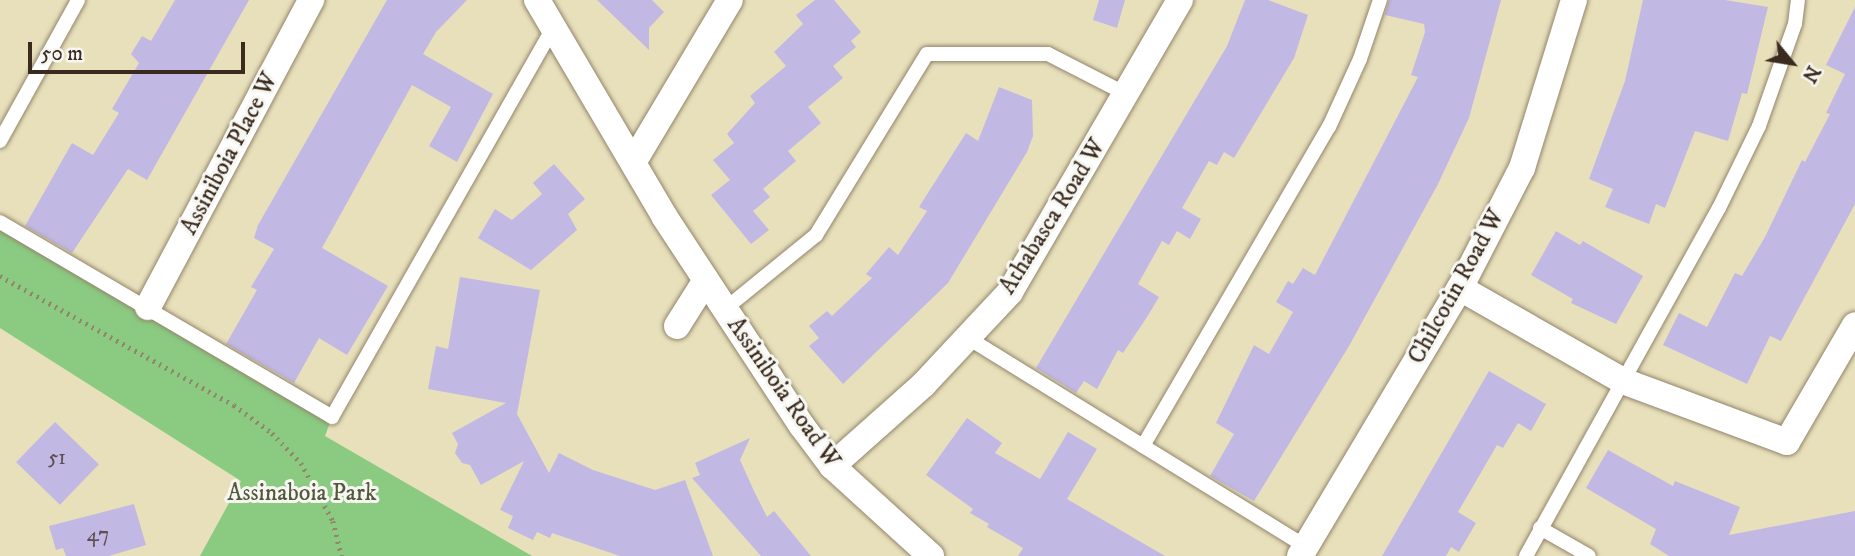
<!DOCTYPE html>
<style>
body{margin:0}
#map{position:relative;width:1855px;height:556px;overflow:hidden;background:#e8e0bb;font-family:"IM FELL DW Pica",serif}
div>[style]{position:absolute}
.green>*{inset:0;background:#8aca81}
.building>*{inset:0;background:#c2b8e4;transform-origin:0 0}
.path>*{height:4.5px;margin-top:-2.25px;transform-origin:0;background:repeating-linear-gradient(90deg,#92856c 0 2px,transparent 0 7px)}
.roads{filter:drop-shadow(0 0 2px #92856c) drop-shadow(0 0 2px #92856c)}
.lane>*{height:14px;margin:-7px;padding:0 7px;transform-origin:7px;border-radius:7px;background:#fff}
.street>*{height:26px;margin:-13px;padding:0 13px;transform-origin:13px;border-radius:13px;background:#fff}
span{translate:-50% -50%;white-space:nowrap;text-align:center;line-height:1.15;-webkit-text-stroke:6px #f6f6f2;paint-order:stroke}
.number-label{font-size:21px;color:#5d4e50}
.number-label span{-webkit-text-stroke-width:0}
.street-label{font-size:24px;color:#3b2a1e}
.park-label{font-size:24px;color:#535a3c}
.north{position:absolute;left:1757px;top:28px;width:70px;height:70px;-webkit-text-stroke:5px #f6f6f2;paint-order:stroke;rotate:120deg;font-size:19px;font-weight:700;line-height:28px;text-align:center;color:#3b2a1e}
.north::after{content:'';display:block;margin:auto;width:24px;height:32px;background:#3b2a1e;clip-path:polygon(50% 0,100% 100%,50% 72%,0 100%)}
.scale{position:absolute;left:28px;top:42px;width:217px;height:32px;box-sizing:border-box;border:4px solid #3b2a1e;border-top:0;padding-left:9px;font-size:21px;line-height:24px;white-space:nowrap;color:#3b2a1e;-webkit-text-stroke:5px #f6f6f2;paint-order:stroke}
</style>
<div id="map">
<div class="green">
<div style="clip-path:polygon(0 222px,332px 417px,325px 436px,532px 556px,200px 556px,241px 481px,0 328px)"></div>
</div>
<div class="building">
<div style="clip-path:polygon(175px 0,249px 0,147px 180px,128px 169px,72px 253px,25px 226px,72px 143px,93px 155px,119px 113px,112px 109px,139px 63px,131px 54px,142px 36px,151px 41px)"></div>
<div style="clip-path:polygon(387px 0,467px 0,436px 32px,423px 54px,493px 94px,457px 162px,429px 146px,451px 107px,412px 85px,322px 248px,388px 286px,347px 355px,319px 338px,294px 383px,226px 344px,257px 290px,251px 287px,274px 249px,254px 238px,258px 225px)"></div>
<div style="clip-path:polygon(597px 0,652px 0,664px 12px,649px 28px,649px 50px)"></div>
<div style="clip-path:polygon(815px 0,834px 0,861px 32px,851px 41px,856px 47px,833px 66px,843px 78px,808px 107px,821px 123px,788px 151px,796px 161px,763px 189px,770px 197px,753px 211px,769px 230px,751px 244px,711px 195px,730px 180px,713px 160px,734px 143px,727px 134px,755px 103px,750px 96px,786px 66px,774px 52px,803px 24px,796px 15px)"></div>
<div style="clip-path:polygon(1099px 0,1125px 0,1117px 28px,1093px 20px)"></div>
<div style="clip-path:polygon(1245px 0,1268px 0,1308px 15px,1294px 58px,1234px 158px,1224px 152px,1217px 165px,1209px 161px,1182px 208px,1201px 219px,1190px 239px,1177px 231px,1169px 245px,1162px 241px,1138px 284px,1159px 297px,1147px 317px,1123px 353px,1118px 350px,1097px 389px,1084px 381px,1076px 393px,1036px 368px,1227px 46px)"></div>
<div style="clip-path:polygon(1389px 0,1501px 0,1469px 118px,1438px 184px,1349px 346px,1254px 501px,1210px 476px,1234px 434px,1216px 423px,1254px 345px,1269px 354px,1293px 312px,1276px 302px,1288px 281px,1293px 284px,1303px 268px,1315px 275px,1418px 77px,1411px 75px,1425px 32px,1424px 24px,1385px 15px)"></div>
<div style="clip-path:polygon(1643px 0,1725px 0,1768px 7px,1747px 94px,1742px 93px,1728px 141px,1695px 131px,1665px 208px,1656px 204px,1649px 224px,1605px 207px,1613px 189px,1589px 179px,1625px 81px)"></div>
<div style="clip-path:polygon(1855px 7px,1855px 204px,1781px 341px,1770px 336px,1747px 384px,1663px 345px,1679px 313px,1707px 327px,1735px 273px,1742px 276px,1765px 237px,1802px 160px,1805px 162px,1830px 114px,1826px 113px,1845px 74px,1826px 65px)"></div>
<div style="clip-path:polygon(999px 87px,1032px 100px,1033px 136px,1027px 152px,948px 283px,843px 384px,809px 346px,819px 338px,809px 326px,827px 311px,832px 316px,872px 278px,866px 274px,889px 247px,898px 255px,927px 211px,919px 207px,966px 133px,978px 141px)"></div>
<div style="clip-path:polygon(554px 164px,585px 199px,568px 214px,577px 230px,531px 270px,478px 238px,495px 209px,512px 220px,542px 194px,533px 183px)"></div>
<div style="clip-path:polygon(1556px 231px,1580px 245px,1583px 241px,1643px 276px,1616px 324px,1571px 303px,1573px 299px,1531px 275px)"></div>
<div style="clip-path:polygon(460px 277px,540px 290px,517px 414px,549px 473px,559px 453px,593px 470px,655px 490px,685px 480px,713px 556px,620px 556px,552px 533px,550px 538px,537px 532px,533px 540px,508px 528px,513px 516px,500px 510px,524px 461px,481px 485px,470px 465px,462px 463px,455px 453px,458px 444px,452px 433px,506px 403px,428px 389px,436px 346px,448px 349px)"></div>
<div style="clip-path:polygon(1489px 371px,1546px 404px,1531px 431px,1518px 423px,1503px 448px,1497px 445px,1458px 512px,1476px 523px,1459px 552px,1451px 547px,1446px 556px,1382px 556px)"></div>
<div style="clip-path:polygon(967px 418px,1002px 443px,995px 453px,1040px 479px,1068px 432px,1097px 449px,1067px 499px,1165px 556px,1018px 556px,1023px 548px,987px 527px,989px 524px,970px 513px,973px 509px,926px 475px)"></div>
<div style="left:55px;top:422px;width:61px;height:56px;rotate:44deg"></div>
<div style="clip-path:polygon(750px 438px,740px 460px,754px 491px,767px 517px,774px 511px,811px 556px,761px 556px,692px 478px,700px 475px,695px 463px)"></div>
<div style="clip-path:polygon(1608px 450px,1673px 486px,1675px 481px,1740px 507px,1729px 535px,1855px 511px,1855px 556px,1669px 556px,1650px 544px,1656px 529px,1586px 488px)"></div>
<div style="clip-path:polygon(134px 504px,146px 545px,109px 556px,66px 556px,63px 548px,56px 550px,49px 526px)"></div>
</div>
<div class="path">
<div style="left:0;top:276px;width:267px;rotate:28.9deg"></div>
<div style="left:234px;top:405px;width:47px;rotate:36.4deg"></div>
<div style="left:272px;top:433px;width:42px;rotate:46deg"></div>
<div style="left:301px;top:463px;width:66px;rotate:61.1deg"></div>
<div style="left:333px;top:521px;width:36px;rotate:76deg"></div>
</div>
<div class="roads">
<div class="lane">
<div style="left:0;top:141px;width:161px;rotate:-61deg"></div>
<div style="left:0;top:222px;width:385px;rotate:30.4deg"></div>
<div style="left:332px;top:417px;width:447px;rotate:-60.4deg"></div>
<div style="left:725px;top:309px;width:117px;rotate:-39.1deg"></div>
<div style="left:816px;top:235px;width:212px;rotate:-58.5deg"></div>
<div style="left:927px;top:54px;width:121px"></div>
<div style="left:1048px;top:54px;width:90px;rotate:27.1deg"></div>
<div style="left:968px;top:338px;width:397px;rotate:31.7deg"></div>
<div style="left:1143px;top:446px;width:369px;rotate:-59.8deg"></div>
<div style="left:1329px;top:127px;width:75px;rotate:-65.5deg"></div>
<div style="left:1360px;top:59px;width:62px;rotate:-71.3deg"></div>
<div style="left:1540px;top:528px;width:56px;rotate:29.7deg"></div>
<div style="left:1526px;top:556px;width:398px;rotate:-61deg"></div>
<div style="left:1719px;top:208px;width:91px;rotate:-64deg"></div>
<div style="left:1759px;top:126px;width:108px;rotate:-70.6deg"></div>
<div style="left:1795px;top:24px;width:24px;rotate:-83deg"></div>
</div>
<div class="street">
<div style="left:537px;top:0;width:251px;rotate:59.5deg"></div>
<div style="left:664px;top:216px;width:251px;rotate:56.7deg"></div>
<div style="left:802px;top:426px;width:50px;rotate:53.1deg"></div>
<div style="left:832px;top:466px;width:134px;rotate:42.3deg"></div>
<div style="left:634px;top:161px;width:187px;rotate:-59.2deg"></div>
<div style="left:1460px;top:288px;width:188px;rotate:29.7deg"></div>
<div style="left:1623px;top:381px;width:175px;rotate:20.4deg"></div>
<div style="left:1787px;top:442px;width:135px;rotate:-59.8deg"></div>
<div style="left:148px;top:307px;width:348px;rotate:-62deg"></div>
<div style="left:677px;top:326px;width:54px;rotate:-57.8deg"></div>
<div style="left:832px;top:466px;width:123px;rotate:-41.7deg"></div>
<div style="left:924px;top:384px;width:126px;rotate:-46.9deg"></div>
<div style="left:1010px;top:292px;width:338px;rotate:-59.8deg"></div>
<div style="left:1300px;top:556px;width:312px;rotate:-59.2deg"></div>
<div style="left:1460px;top:288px;width:135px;rotate:-62.7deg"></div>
<div style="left:1522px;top:168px;width:176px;rotate:-72.8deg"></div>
</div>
</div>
<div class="number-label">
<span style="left:57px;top:458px">51</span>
<span style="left:98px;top:535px">47</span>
</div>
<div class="street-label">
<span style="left:230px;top:154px;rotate:-62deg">Assiniboia Place W</span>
<span style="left:1053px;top:217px;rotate:-58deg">Athabasca Road W</span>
<span style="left:1457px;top:287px;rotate:-61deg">Chilcotin Road W</span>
<span style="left:783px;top:393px;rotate:55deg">Assiniboia Road W</span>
</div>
<div class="park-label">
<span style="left:302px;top:494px">Assinaboia Park</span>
</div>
<div class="north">N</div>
<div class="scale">50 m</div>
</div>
